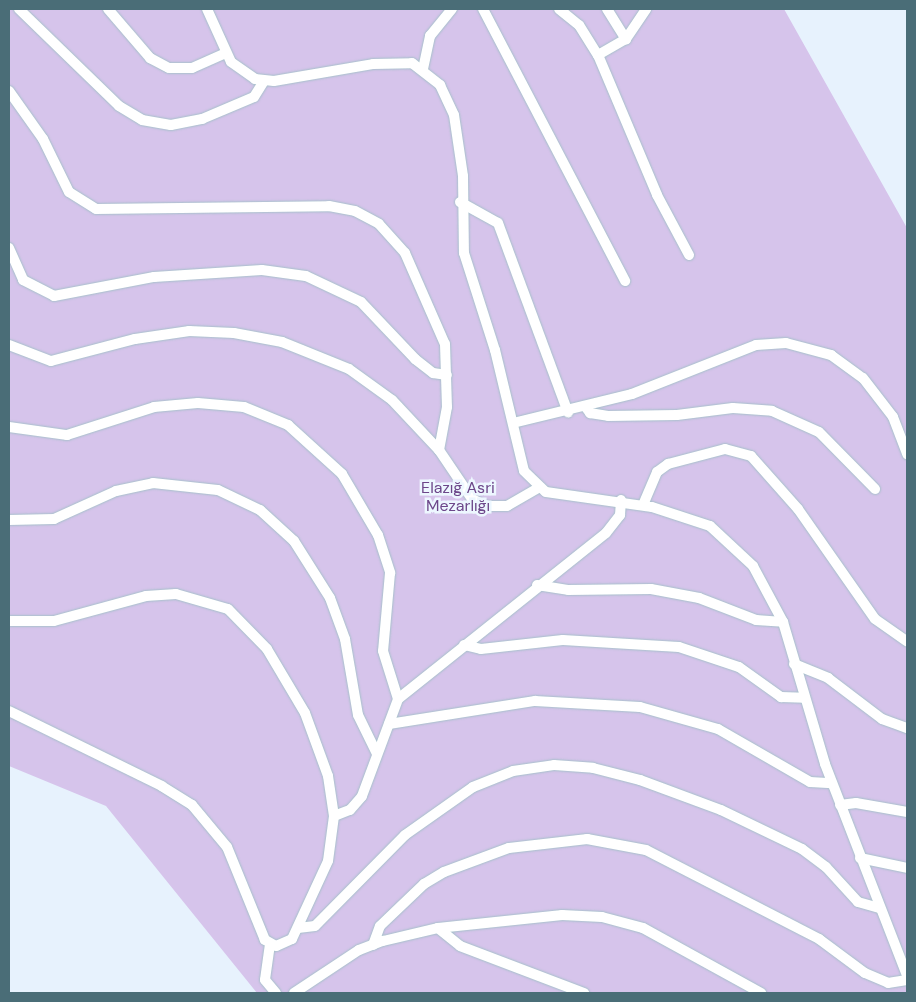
<!DOCTYPE html>
<meta charset="utf-8">
<style>
body{margin:0}
#map{position:relative;width:916px;height:1002px;overflow:hidden;background:#e7f2fd;font-family:"DM Sans",sans-serif}
div>[style]{position:absolute}
.green>*{inset:0;background:#d6c4eb}
.roads{filter:drop-shadow(0 0 1px #a6c0ca) drop-shadow(0 0 1px #a6c0ca)}
.service>*{height:10px;margin:-5px;padding:0 5px;transform-origin:5px;border-radius:5px;background:#fff}
span{translate:-50% -50%;white-space:nowrap;text-align:center;line-height:1.15;-webkit-text-stroke:5px #edf7ff;paint-order:stroke}
.park-label{font-size:16px;color:#6d478a}
.frame{position:absolute;inset:0;border:10px solid #4a6d77;pointer-events:none}
</style>
<div id="map">
<div class="green">
<div style="clip-path:polygon(9px 9px,784px 9px,907px 228px,907px 993px,257px 993px,106px 806px,9px 766px)"></div>
</div>
<div class="roads">
<div class="service">
<div style="left:19px;top:9px;width:139px;rotate:44.1deg"></div>
<div style="left:119px;top:106px;width:27px;rotate:31deg"></div>
<div style="left:142px;top:120px;width:29px;rotate:10deg"></div>
<div style="left:171px;top:125px;width:32px;rotate:-11deg"></div>
<div style="left:202px;top:119px;width:56px;rotate:-22.9deg"></div>
<div style="left:254px;top:97px;width:19px;rotate:-58deg"></div>
<div style="left:108px;top:9px;width:65px;rotate:49.4deg"></div>
<div style="left:150px;top:58px;width:21px;rotate:28deg"></div>
<div style="left:169px;top:68px;width:23px"></div>
<div style="left:192px;top:68px;width:37px;rotate:-24deg"></div>
<div style="left:207px;top:9px;width:58px;rotate:65.6deg"></div>
<div style="left:231px;top:62px;width:29px;rotate:35deg"></div>
<div style="left:255px;top:79px;width:19px;rotate:6deg"></div>
<div style="left:274px;top:81px;width:100px;rotate:-9.7deg"></div>
<div style="left:373px;top:64px;width:39px;rotate:-1deg"></div>
<div style="left:412px;top:63px;width:36px;rotate:38deg"></div>
<div style="left:440px;top:85px;width:33px;rotate:65deg"></div>
<div style="left:454px;top:115px;width:62px;rotate:81.6deg"></div>
<div style="left:463px;top:176px;width:77px;rotate:89.3deg"></div>
<div style="left:464px;top:253px;width:102px;rotate:72.3deg"></div>
<div style="left:495px;top:350px;width:124px;rotate:76.5deg"></div>
<div style="left:524px;top:471px;width:30px;rotate:44deg"></div>
<div style="left:546px;top:492px;width:107px;rotate:8.1deg"></div>
<div style="left:652px;top:507px;width:61px;rotate:18.1deg"></div>
<div style="left:710px;top:526px;width:59px;rotate:42.9deg"></div>
<div style="left:753px;top:566px;width:64px;rotate:61.8deg"></div>
<div style="left:783px;top:622px;width:148px;rotate:73.5deg"></div>
<div style="left:825px;top:764px;width:226px;rotate:68.8deg"></div>
<div style="left:483px;top:9px;width:307px;rotate:62.4deg"></div>
<div style="left:559px;top:9px;width:26px;rotate:39deg"></div>
<div style="left:579px;top:25px;width:36px;rotate:58deg"></div>
<div style="left:598px;top:55px;width:152px;rotate:67.1deg"></div>
<div style="left:657px;top:195px;width:68px;rotate:61.9deg"></div>
<div style="left:607px;top:9px;width:36px;rotate:58deg"></div>
<div style="left:598px;top:55px;width:32px;rotate:-30deg"></div>
<div style="left:626px;top:39px;width:36px;rotate:-56deg"></div>
<div style="left:423px;top:69px;width:34px;rotate:-78deg"></div>
<div style="left:430px;top:36px;width:35px;rotate:-51deg"></div>
<div style="left:9px;top:91px;width:59px;rotate:54.7deg"></div>
<div style="left:43px;top:139px;width:59px;rotate:63.9deg"></div>
<div style="left:69px;top:192px;width:32px;rotate:32deg"></div>
<div style="left:96px;top:209px;width:233px;rotate:-0.7deg"></div>
<div style="left:329px;top:206px;width:26px;rotate:11deg"></div>
<div style="left:355px;top:211px;width:27px;rotate:28deg"></div>
<div style="left:379px;top:224px;width:39px;rotate:48deg"></div>
<div style="left:405px;top:253px;width:99px;rotate:66.3deg"></div>
<div style="left:445px;top:344px;width:63px;rotate:88.2deg"></div>
<div style="left:447px;top:407px;width:44px;rotate:100.5deg"></div>
<div style="left:460px;top:202px;width:43px;rotate:28.9deg"></div>
<div style="left:498px;top:223px;width:202px;rotate:69.7deg"></div>
<div style="left:9px;top:248px;width:35px;rotate:66deg"></div>
<div style="left:23px;top:280px;width:35px;rotate:27deg"></div>
<div style="left:54px;top:296px;width:102px;rotate:-10.8deg"></div>
<div style="left:154px;top:277px;width:108px;rotate:-3.7deg"></div>
<div style="left:262px;top:270px;width:44px;rotate:7.8deg"></div>
<div style="left:306px;top:276px;width:61px;rotate:25.3deg"></div>
<div style="left:361px;top:302px;width:79px;rotate:46.5deg"></div>
<div style="left:415px;top:359px;width:23px;rotate:38deg"></div>
<div style="left:433px;top:373px;width:14px;rotate:8deg"></div>
<div style="left:9px;top:345px;width:45px;rotate:20.9deg"></div>
<div style="left:51px;top:361px;width:87px;rotate:-14.7deg"></div>
<div style="left:135px;top:339px;width:55px;rotate:-8.4deg"></div>
<div style="left:189px;top:331px;width:45px;rotate:2.5deg"></div>
<div style="left:234px;top:333px;width:49px;rotate:10.6deg"></div>
<div style="left:282px;top:342px;width:72px;rotate:21.9deg"></div>
<div style="left:349px;top:369px;width:53px;rotate:35.8deg"></div>
<div style="left:392px;top:400px;width:69px;rotate:46.8deg"></div>
<div style="left:439px;top:450px;width:59px;rotate:56deg"></div>
<div style="left:472px;top:499px;width:17px;rotate:25deg"></div>
<div style="left:487px;top:506px;width:20px"></div>
<div style="left:507px;top:506px;width:36px;rotate:-30deg"></div>
<div style="left:585px;top:406px;width:9px;rotate:54deg"></div>
<div style="left:590px;top:413px;width:18px;rotate:9deg"></div>
<div style="left:608px;top:416px;width:69px;rotate:-0.8deg"></div>
<div style="left:677px;top:415px;width:56px;rotate:-7.1deg"></div>
<div style="left:733px;top:408px;width:39px;rotate:4deg"></div>
<div style="left:772px;top:411px;width:51px;rotate:24.1deg"></div>
<div style="left:819px;top:432px;width:80px;rotate:45.5deg"></div>
<div style="left:513px;top:423px;width:122px;rotate:-13.7deg"></div>
<div style="left:632px;top:394px;width:133px;rotate:-21.6deg"></div>
<div style="left:756px;top:345px;width:30px;rotate:-4deg"></div>
<div style="left:786px;top:343px;width:47px;rotate:14.9deg"></div>
<div style="left:831px;top:355px;width:39px;rotate:36deg"></div>
<div style="left:863px;top:378px;width:49px;rotate:52.4deg"></div>
<div style="left:893px;top:417px;width:40px;rotate:69deg"></div>
<div style="left:9px;top:427px;width:59px;rotate:7.9deg"></div>
<div style="left:67px;top:435px;width:91px;rotate:-17.8deg"></div>
<div style="left:154px;top:407px;width:44px;rotate:-5.2deg"></div>
<div style="left:198px;top:403px;width:46px;rotate:5deg"></div>
<div style="left:244px;top:407px;width:48px;rotate:22.2deg"></div>
<div style="left:288px;top:425px;width:73px;rotate:42.2deg"></div>
<div style="left:342px;top:474px;width:71px;rotate:59.5deg"></div>
<div style="left:378px;top:535px;width:40px;rotate:72deg"></div>
<div style="left:390px;top:573px;width:78px;rotate:95.1deg"></div>
<div style="left:383px;top:651px;width:50px;rotate:72.6deg"></div>
<div style="left:643px;top:505px;width:36px;rotate:-67deg"></div>
<div style="left:657px;top:472px;width:14px;rotate:-36deg"></div>
<div style="left:668px;top:464px;width:59px;rotate:-14.7deg"></div>
<div style="left:725px;top:449px;width:27px;rotate:15deg"></div>
<div style="left:751px;top:456px;width:71px;rotate:48.4deg"></div>
<div style="left:798px;top:509px;width:134px;rotate:55deg"></div>
<div style="left:875px;top:619px;width:39px;rotate:35deg"></div>
<div style="left:9px;top:520px;width:45px;rotate:-1.3deg"></div>
<div style="left:54px;top:519px;width:68px;rotate:-24.3deg"></div>
<div style="left:116px;top:491px;width:38px;rotate:-12deg"></div>
<div style="left:153px;top:483px;width:65px;rotate:6.1deg"></div>
<div style="left:218px;top:490px;width:47px;rotate:25.5deg"></div>
<div style="left:260px;top:510px;width:46px;rotate:42.4deg"></div>
<div style="left:294px;top:541px;width:67px;rotate:57.7deg"></div>
<div style="left:330px;top:598px;width:44px;rotate:69.9deg"></div>
<div style="left:345px;top:639px;width:77px;rotate:80.3deg"></div>
<div style="left:358px;top:715px;width:43px;rotate:64deg"></div>
<div style="left:537px;top:585px;width:31px;rotate:9deg"></div>
<div style="left:568px;top:590px;width:83px;rotate:-0.7deg"></div>
<div style="left:651px;top:589px;width:49px;rotate:10.6deg"></div>
<div style="left:699px;top:598px;width:61px;rotate:21.1deg"></div>
<div style="left:756px;top:620px;width:27px;rotate:4deg"></div>
<div style="left:9px;top:621px;width:45px"></div>
<div style="left:54px;top:621px;width:95px;rotate:-15.2deg"></div>
<div style="left:146px;top:596px;width:30px;rotate:-4deg"></div>
<div style="left:176px;top:594px;width:54px;rotate:16.1deg"></div>
<div style="left:228px;top:609px;width:56px;rotate:45.7deg"></div>
<div style="left:267px;top:649px;width:74px;rotate:59.3deg"></div>
<div style="left:305px;top:713px;width:67px;rotate:69.9deg"></div>
<div style="left:328px;top:776px;width:40px;rotate:81.5deg"></div>
<div style="left:334px;top:816px;width:45px;rotate:97.6deg"></div>
<div style="left:328px;top:861px;width:86px;rotate:114.8deg"></div>
<div style="left:292px;top:939px;width:17px;rotate:156deg"></div>
<div style="left:276px;top:946px;width:13px;rotate:-151deg"></div>
<div style="left:265px;top:940px;width:100px;rotate:-112.2deg"></div>
<div style="left:227px;top:847px;width:55px;rotate:-129.8deg"></div>
<div style="left:192px;top:805px;width:36px;rotate:-148deg"></div>
<div style="left:162px;top:786px;width:170px;rotate:-153.9deg"></div>
<div style="left:464px;top:645px;width:17px;rotate:13deg"></div>
<div style="left:481px;top:649px;width:82px;rotate:-6.3deg"></div>
<div style="left:563px;top:640px;width:116px;rotate:3.5deg"></div>
<div style="left:679px;top:647px;width:63px;rotate:18.4deg"></div>
<div style="left:739px;top:667px;width:52px;rotate:35.5deg"></div>
<div style="left:781px;top:697px;width:23px;rotate:2deg"></div>
<div style="left:794px;top:664px;width:37px;rotate:22deg"></div>
<div style="left:828px;top:678px;width:68px;rotate:37.2deg"></div>
<div style="left:882px;top:719px;width:27px;rotate:20deg"></div>
<div style="left:389px;top:724px;width:148px;rotate:-9deg"></div>
<div style="left:535px;top:701px;width:105px;rotate:3.3deg"></div>
<div style="left:640px;top:707px;width:81px;rotate:15.8deg"></div>
<div style="left:718px;top:729px;width:106px;rotate:29.9deg"></div>
<div style="left:810px;top:782px;width:22px;rotate:3deg"></div>
<div style="left:840px;top:805px;width:16px;rotate:-7deg"></div>
<div style="left:856px;top:803px;width:52px;rotate:10deg"></div>
<div style="left:334px;top:816px;width:17px;rotate:-21deg"></div>
<div style="left:350px;top:810px;width:18px;rotate:-49deg"></div>
<div style="left:362px;top:796px;width:103px;rotate:-69.6deg"></div>
<div style="left:398px;top:699px;width:266px;rotate:-38.6deg"></div>
<div style="left:606px;top:533px;width:23px;rotate:-52deg"></div>
<div style="left:620px;top:515px;width:15px;rotate:-86deg"></div>
<div style="left:860px;top:858px;width:48px;rotate:12deg"></div>
<div style="left:298px;top:928px;width:17px;rotate:-7deg"></div>
<div style="left:315px;top:926px;width:128px;rotate:-45.3deg"></div>
<div style="left:405px;top:835px;width:83px;rotate:-35.2deg"></div>
<div style="left:473px;top:787px;width:43px;rotate:-21.8deg"></div>
<div style="left:513px;top:771px;width:41px;rotate:-8.3deg"></div>
<div style="left:554px;top:765px;width:39px;rotate:4deg"></div>
<div style="left:593px;top:768px;width:49px;rotate:14.3deg"></div>
<div style="left:640px;top:780px;width:86px;rotate:20.3deg"></div>
<div style="left:721px;top:810px;width:90px;rotate:25.7deg"></div>
<div style="left:802px;top:849px;width:30px;rotate:37deg"></div>
<div style="left:826px;top:867px;width:47px;rotate:47.6deg"></div>
<div style="left:858px;top:902px;width:22px;rotate:16deg"></div>
<div style="left:438px;top:928px;width:28px;rotate:39deg"></div>
<div style="left:460px;top:946px;width:133px;rotate:20.8deg"></div>
<div style="left:270px;top:944px;width:36px;rotate:98deg"></div>
<div style="left:265px;top:980px;width:17px;rotate:50deg"></div>
<div style="left:373px;top:945px;width:20px;rotate:-70deg"></div>
<div style="left:380px;top:926px;width:61px;rotate:-43.7deg"></div>
<div style="left:424px;top:884px;width:23px;rotate:-31deg"></div>
<div style="left:444px;top:872px;width:69px;rotate:-20.3deg"></div>
<div style="left:509px;top:848px;width:79px;rotate:-6.6deg"></div>
<div style="left:587px;top:839px;width:60px;rotate:10.6deg"></div>
<div style="left:646px;top:850px;width:195px;rotate:27.2deg"></div>
<div style="left:819px;top:939px;width:57px;rotate:36.5deg"></div>
<div style="left:865px;top:973px;width:25px;rotate:23deg"></div>
<div style="left:888px;top:983px;width:19px;rotate:-9deg"></div>
<div style="left:294px;top:993px;width:78px;rotate:-33.5deg"></div>
<div style="left:359px;top:950px;width:26px;rotate:-21deg"></div>
<div style="left:383px;top:941px;width:57px;rotate:-13.3deg"></div>
<div style="left:438px;top:928px;width:125px;rotate:-6deg"></div>
<div style="left:562px;top:915px;width:40px;rotate:2.9deg"></div>
<div style="left:602px;top:917px;width:42px;rotate:15deg"></div>
<div style="left:643px;top:928px;width:135px;rotate:28.8deg"></div>
</div>
</div>
<div class="park-label">
<span style="left:458px;top:497px">Elazığ Asri<br>Mezarlığı</span>
</div>
<div class="frame"></div>
</div>
